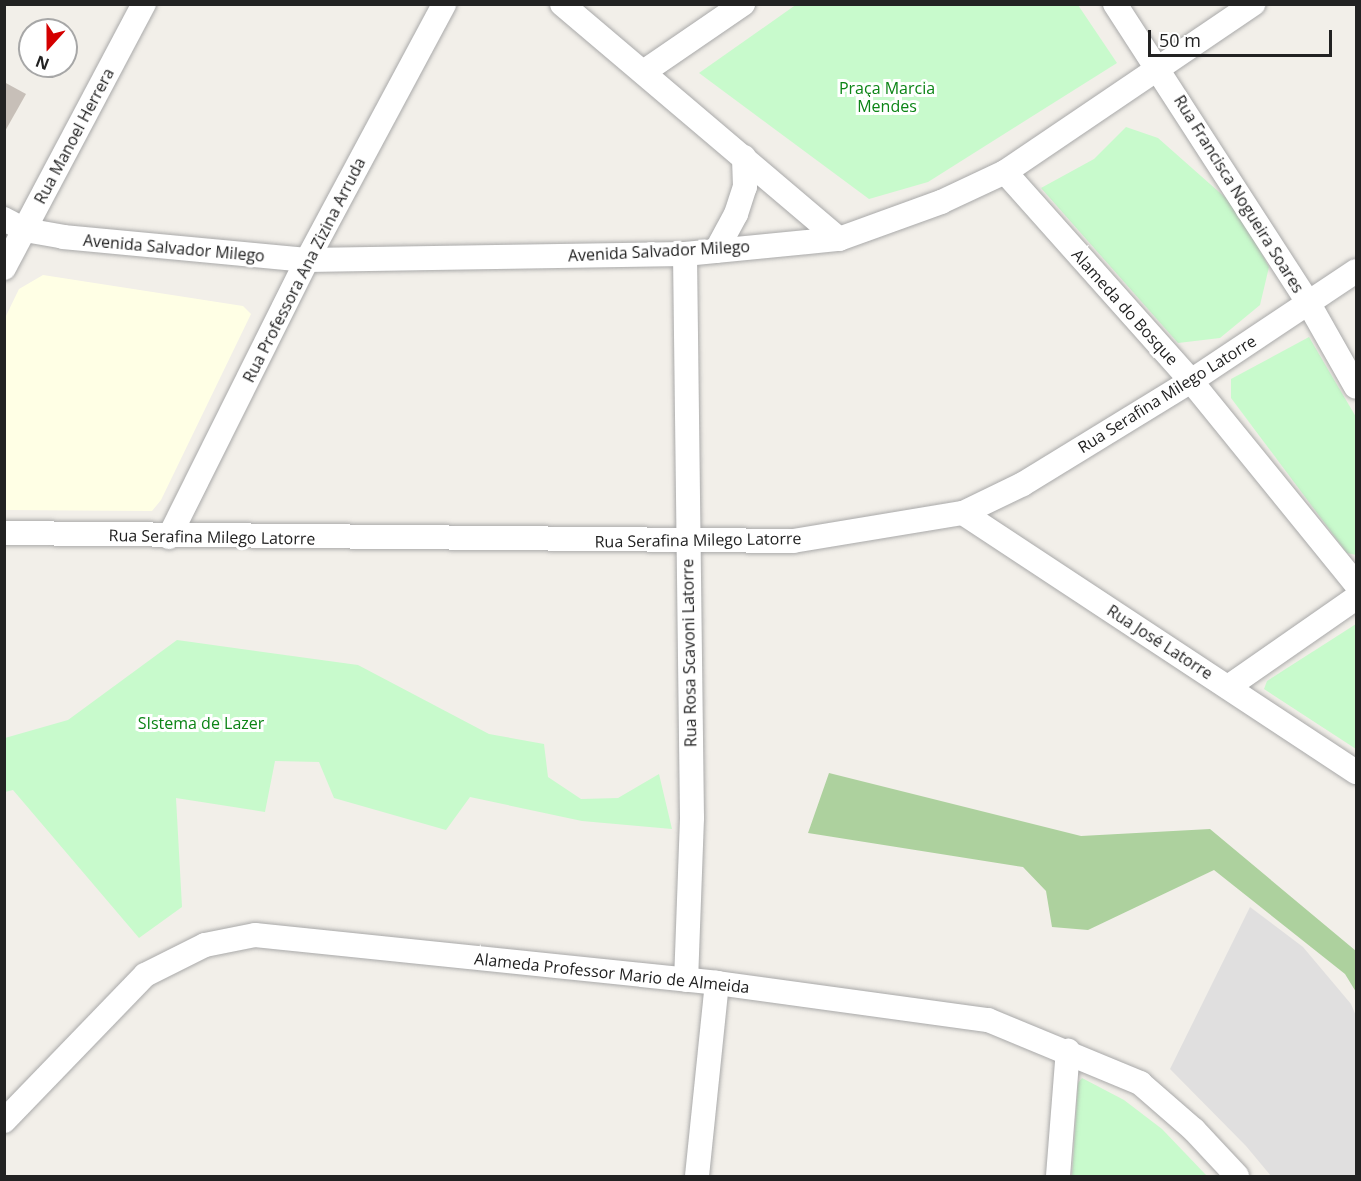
<!DOCTYPE html>
<meta charset="utf-8">
<style>
body{margin:0}
#map{position:relative;width:1361px;height:1181px;overflow:hidden;background:#f2efe9;font-family:"Open Sans",sans-serif}
div>[style]{position:absolute}
.residential>*{inset:0;background:#e0dfdf}
.education>*{inset:0;background:#ffffe5}
.forest>*{inset:0;background:#add19e}
.park>*{inset:0;background:#c8facc}
.building>*{inset:0;background:#c7bfb8}
.roads{filter:drop-shadow(0 0 2px #a9a9a9) drop-shadow(0 0 2px #a9a9a9)}
.street>*{height:24px;margin:-12px;padding:0 12px;transform-origin:12px;border-radius:12px;background:#fff}
span{translate:-50% -50%;white-space:nowrap;text-align:center;line-height:1.15;-webkit-text-stroke:6px #fff;paint-order:stroke}
.park-label{font-size:16px;color:#0c8416}
.street-label{font-size:16px;color:#222}
.frame{position:absolute;inset:0;border:6px solid #222;pointer-events:none}
.north{position:absolute;left:18px;top:18px;width:60px;height:60px;box-sizing:border-box;background:#fff;border:2px solid #a7a7a7;border-radius:50%;rotate:201deg;font-size:16px;font-weight:700;line-height:24px;text-align:center;color:#222}
.north::after{content:'';display:block;margin:auto;width:21px;height:27px;background:#d40000;clip-path:polygon(50% 0,100% 100%,50% 72%,0 100%)}
.scale{position:absolute;left:1148px;top:30px;width:184px;height:27px;box-sizing:border-box;border:3px solid #222;border-top:0;padding-left:8px;font-size:18px;line-height:21px;white-space:nowrap;color:#222;-webkit-text-stroke:4px #fff;paint-order:stroke}
</style>
<div id="map">
<div class="residential">
<div style="clip-path:polygon(1250px 907px,1303px 947px,1351px 1004px,1356px 1016px,1356px 1176px,1271px 1176px,1246px 1146px,1170px 1069px)"></div>
</div>
<div class="education">
<div style="clip-path:polygon(43px 275px,243px 306px,251px 314px,161px 500px,152px 511px,5px 510px,5px 318px,19px 289px)"></div>
</div>
<div class="forest">
<div style="clip-path:polygon(829px 773px,1081px 836px,1210px 829px,1356px 951px,1356px 992px,1345px 974px,1214px 870px,1088px 930px,1052px 927px,1046px 891px,1023px 867px,808px 833px)"></div>
</div>
<div class="park">
<div style="clip-path:polygon(797px 4px,1078px 5px,1117px 63px,928px 182px,869px 199px,699px 73px)"></div>
<div style="clip-path:polygon(1126px 127px,1158px 138px,1236px 207px,1269px 267px,1260px 305px,1220px 338px,1178px 343px,1041px 188px,1094px 159px)"></div>
<div style="clip-path:polygon(1309px 337px,1356px 417px,1356px 555px,1347px 553px,1231px 398px,1231px 379px)"></div>
<div style="clip-path:polygon(1356px 624px,1356px 749px,1264px 689px,1267px 681px)"></div>
<div style="clip-path:polygon(177px 640px,358px 665px,489px 734px,544px 744px,548px 777px,581px 799px,618px 798px,659px 774px,672px 829px,582px 821px,470px 797px,446px 830px,334px 798px,319px 762px,275px 761px,265px 812px,176px 798px,182px 907px,139px 938px,13px 790px,5px 792px,5px 738px,68px 720px)"></div>
<div style="clip-path:polygon(1082px 1078px,1124px 1100px,1162px 1129px,1207px 1176px,1072px 1176px,1078px 1083px)"></div>
</div>
<div class="building">
<div style="clip-path:polygon(4px 82px,26px 94px,4px 133px)"></div>
</div>
<div class="roads">
<div class="street">
<div style="left:562px;top:4px;width:363px;rotate:40.3deg"></div>
<div style="left:1115px;top:4px;width:357px;rotate:57.1deg"></div>
<div style="left:1309px;top:304px;width:95px;rotate:60.5deg"></div>
<div style="left:645px;top:71px;width:119px;rotate:-34.4deg"></div>
<div style="left:1005px;top:172px;width:280px;rotate:48.3deg"></div>
<div style="left:1191px;top:381px;width:262px;rotate:50.9deg"></div>
<div style="left:4px;top:219px;width:24px;rotate:28deg"></div>
<div style="left:25px;top:230px;width:39px;rotate:10deg"></div>
<div style="left:63px;top:237px;width:245px;rotate:5.4deg"></div>
<div style="left:307px;top:260px;width:378px;rotate:-0.9deg"></div>
<div style="left:685px;top:254px;width:155px;rotate:-5.6deg"></div>
<div style="left:839px;top:239px;width:109px;rotate:-19.9deg"></div>
<div style="left:941px;top:202px;width:71px;rotate:-25.1deg"></div>
<div style="left:1005px;top:172px;width:300px;rotate:-34.1deg"></div>
<div style="left:716px;top:251px;width:42px;rotate:-61.6deg"></div>
<div style="left:736px;top:214px;width:28px;rotate:-72deg"></div>
<div style="left:745px;top:187px;width:30px;rotate:-92deg"></div>
<div style="left:685px;top:254px;width:564px;rotate:89.29deg"></div>
<div style="left:692px;top:818px;width:162px;rotate:92.1deg"></div>
<div style="left:4px;top:268px;width:299px;rotate:-62.1deg"></div>
<div style="left:963px;top:513px;width:471px;rotate:33.4deg"></div>
<div style="left:4px;top:533px;width:789px;rotate:0.58deg"></div>
<div style="left:793px;top:541px;width:172px;rotate:-9.4deg"></div>
<div style="left:963px;top:513px;width:67px;rotate:-25.8deg"></div>
<div style="left:1023px;top:484px;width:197px;rotate:-31.5deg"></div>
<div style="left:1191px;top:381px;width:198px;rotate:-33.7deg"></div>
<div style="left:169px;top:537px;width:309px;rotate:-63.5deg"></div>
<div style="left:307px;top:260px;width:290px;rotate:-61.8deg"></div>
<div style="left:1228px;top:687px;width:156px;rotate:-34.8deg"></div>
<div style="left:4px;top:1121px;width:203px;rotate:-46deg"></div>
<div style="left:145px;top:975px;width:67px;rotate:-26.6deg"></div>
<div style="left:205px;top:945px;width:51px;rotate:-11.3deg"></div>
<div style="left:255px;top:935px;width:464px;rotate:5.9deg"></div>
<div style="left:717px;top:983px;width:274px;rotate:7.8deg"></div>
<div style="left:988px;top:1020px;width:165px;rotate:22.5deg"></div>
<div style="left:1140px;top:1083px;width:72px;rotate:41deg"></div>
<div style="left:1194px;top:1130px;width:63px;rotate:46.9deg"></div>
<div style="left:697px;top:1176px;width:194px;rotate:-84.1deg"></div>
<div style="left:1058px;top:1176px;width:126px;rotate:-85.5deg"></div>
</div>
</div>
<div class="park-label">
<span style="left:887px;top:97px">Praça Marcia<br>Mendes</span>
<span style="left:201px;top:723px">SIstema de Lazer</span>
</div>
<div class="street-label">
<span style="left:74px;top:136px;rotate:-62deg">Rua Manoel Herrera</span>
<span style="left:1239px;top:194px;rotate:58deg">Rua Francisca Nogueira Soares</span>
<span style="left:174px;top:248px;rotate:5deg">Avenida Salvador Milego</span>
<span style="left:659px;top:251px;rotate:-3deg">Avenida Salvador Milego</span>
<span style="left:304px;top:270px;rotate:-63deg">Rua Professora Ana Zizina Arruda</span>
<span style="left:1125px;top:307px;rotate:48deg">Alameda do Bosque</span>
<span style="left:1167px;top:394px;rotate:-32deg">Rua Serafina Milego Latorre</span>
<span style="left:212px;top:537px;rotate:1deg">Rua Serafina Milego Latorre</span>
<span style="left:698px;top:540px;rotate:-1deg">Rua Serafina Milego Latorre</span>
<span style="left:1160px;top:642px;rotate:33deg">Rua José Latorre</span>
<span style="left:689px;top:653px;rotate:-91deg">Rua Rosa Scavoni Latorre</span>
<span style="left:612px;top:973px;rotate:6deg">Alameda Professor Mario de Almeida</span>
</div>
<div class="frame"></div>
<div class="north">N</div>
<div class="scale">50 m</div>
</div>
